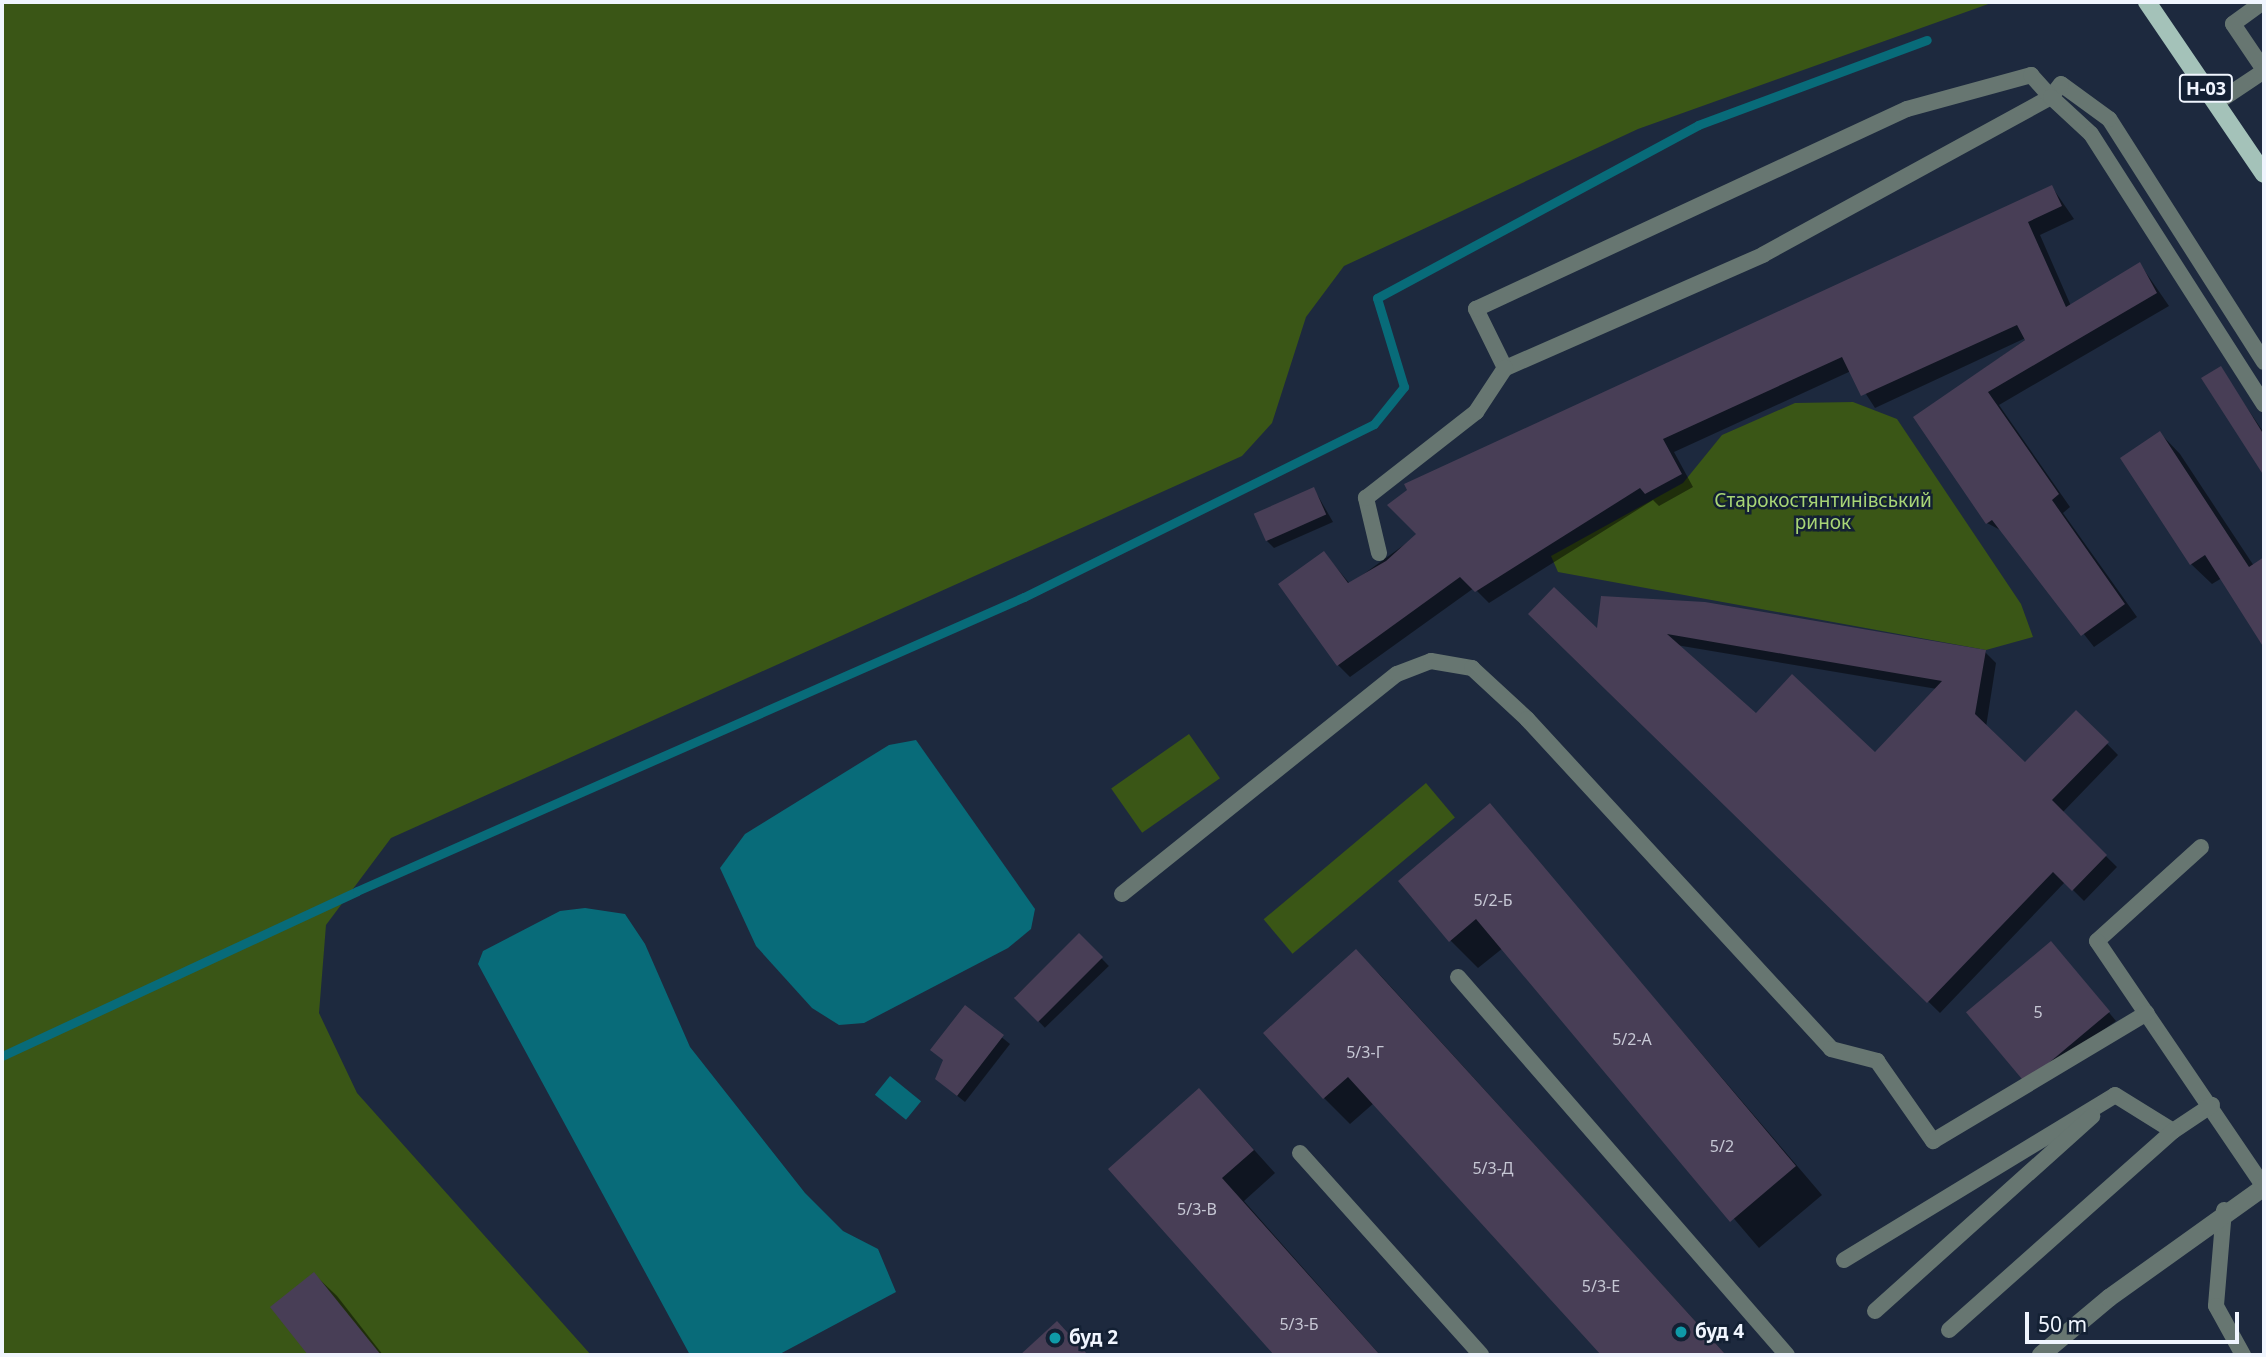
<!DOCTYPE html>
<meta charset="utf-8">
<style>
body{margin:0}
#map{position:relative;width:2266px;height:1357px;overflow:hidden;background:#1d293e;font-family:"Noto Sans",sans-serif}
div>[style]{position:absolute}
.green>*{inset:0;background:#3a5616;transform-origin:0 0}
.water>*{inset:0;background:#086b79;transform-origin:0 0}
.shadow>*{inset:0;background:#0007;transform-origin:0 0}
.stream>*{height:9px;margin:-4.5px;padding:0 4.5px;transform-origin:4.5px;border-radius:4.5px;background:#086b79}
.building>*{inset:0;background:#483e56;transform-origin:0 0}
.service>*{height:16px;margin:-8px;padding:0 8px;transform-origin:8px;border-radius:8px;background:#677671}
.minor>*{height:18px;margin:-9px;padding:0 9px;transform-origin:9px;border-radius:9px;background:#677671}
.primary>*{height:18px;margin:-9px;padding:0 9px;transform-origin:9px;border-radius:9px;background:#a4c2b9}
.dots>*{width:19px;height:19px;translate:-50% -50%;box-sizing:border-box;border:4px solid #132033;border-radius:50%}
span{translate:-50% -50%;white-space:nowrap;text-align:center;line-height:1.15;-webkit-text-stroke:5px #132033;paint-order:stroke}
.number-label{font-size:16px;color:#c6c7d4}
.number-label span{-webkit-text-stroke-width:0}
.shield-label span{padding:2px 5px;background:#132033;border:2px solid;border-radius:5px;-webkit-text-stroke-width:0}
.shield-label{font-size:18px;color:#f0f5fe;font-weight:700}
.park-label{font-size:19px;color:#a8d576}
.poi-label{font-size:19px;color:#f0f5fe;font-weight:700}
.left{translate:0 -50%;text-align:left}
.frame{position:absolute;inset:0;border:4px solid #f0f5fe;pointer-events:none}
.scale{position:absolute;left:2025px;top:1312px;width:214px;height:32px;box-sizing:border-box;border:4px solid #f0f5fe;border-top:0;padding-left:9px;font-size:21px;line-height:24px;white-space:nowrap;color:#f0f5fe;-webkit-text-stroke:5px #132033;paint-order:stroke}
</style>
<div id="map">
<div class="green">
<div style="clip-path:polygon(2px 2px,1994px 2px,1638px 129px,1344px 266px,1306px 317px,1272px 423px,1242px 456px,391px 838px,326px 925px,319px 1013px,357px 1093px,591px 1355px,2px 1355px)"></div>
<div style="clip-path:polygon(1853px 402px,1897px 419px,2021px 604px,2033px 637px,1986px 650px,1558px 572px,1551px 556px,1683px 483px,1722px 435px,1795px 403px)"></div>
<div style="left:1189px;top:734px;width:54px;height:95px;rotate:55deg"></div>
<div style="left:1426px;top:783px;width:45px;height:212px;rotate:50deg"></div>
</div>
<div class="water">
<div style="clip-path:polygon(916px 740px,1035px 909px,1031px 929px,1008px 948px,864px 1023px,839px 1025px,812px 1008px,756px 946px,720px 868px,745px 834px,889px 745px)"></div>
<div style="clip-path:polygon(585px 908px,625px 914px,645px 944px,690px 1047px,805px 1193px,843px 1231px,878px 1249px,896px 1292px,778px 1355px,690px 1355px,478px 964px,483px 951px,560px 911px)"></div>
<div style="left:890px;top:1076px;width:40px;height:24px;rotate:39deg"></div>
</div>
<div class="shadow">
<div style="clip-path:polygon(2052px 187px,2074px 219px,2040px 235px,2071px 306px,2140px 264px,2169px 306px,1999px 405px,2070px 507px,2063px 513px,2137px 617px,2094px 647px,2004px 532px,1987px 523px,1916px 417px,2032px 335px,1875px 408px,1851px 371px,1674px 452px,1693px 487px,1659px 506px,1653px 500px,1489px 603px,1474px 588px,1350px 677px,1338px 665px,1324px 553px,1350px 584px,1419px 534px)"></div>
<div style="clip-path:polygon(2220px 368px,2264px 433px,2264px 473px,2204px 378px)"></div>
<div style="clip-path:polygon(2160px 433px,2180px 454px,2254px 566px,2264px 559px,2264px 645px,2222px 578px,2212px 584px,2191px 564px)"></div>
<div style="clip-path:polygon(1314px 489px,1333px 522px,1274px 548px,1266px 540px)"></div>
<div style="clip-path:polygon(evenodd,1602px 598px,1985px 652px,1996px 663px,1986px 727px,2025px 764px,2076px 712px,2118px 755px,2062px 813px,2117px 867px,2084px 901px,2065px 882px,1940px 1013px,1530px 614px,1598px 632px,1602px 598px,1676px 645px,1937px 689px,1875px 754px,1756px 715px,1676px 645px)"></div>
<div style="clip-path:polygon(1490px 806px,1822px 1195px,1759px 1248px,1503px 948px,1478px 968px,1450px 940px)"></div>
<div style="left:1079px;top:935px;width:43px;height:89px;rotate:46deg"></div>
<div style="clip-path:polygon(1356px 951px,1382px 977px,1726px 1355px,1604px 1355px,1374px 1103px,1350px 1124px,1324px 1098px)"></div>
<div style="clip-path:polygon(2058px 951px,2116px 1021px,2028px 1083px,2021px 1076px)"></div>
<div style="clip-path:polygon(966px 1008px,1010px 1044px,965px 1102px,945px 1086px)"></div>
<div style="clip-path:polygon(1221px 1113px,1275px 1173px,1244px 1201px,1380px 1355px,1276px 1355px,1110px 1169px)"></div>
<div style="clip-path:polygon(314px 1274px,337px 1296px,383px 1355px,310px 1355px,272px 1307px)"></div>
</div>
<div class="stream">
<div style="left:2px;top:1056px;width:391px;rotate:-24.9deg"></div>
<div style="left:357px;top:891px;width:729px;rotate:-23.79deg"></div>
<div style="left:1024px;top:597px;width:390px;rotate:-26.3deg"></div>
<div style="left:1374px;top:424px;width:48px;rotate:-51deg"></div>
<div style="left:1404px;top:387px;width:93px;rotate:-106.9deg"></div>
<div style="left:1377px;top:298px;width:365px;rotate:-28.3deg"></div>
<div style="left:1698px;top:125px;width:244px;rotate:-20.4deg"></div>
</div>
<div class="building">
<div style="clip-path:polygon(2052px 185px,2062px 206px,2028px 222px,2066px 307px,2140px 262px,2157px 293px,1988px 392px,2059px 494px,2052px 500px,2125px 604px,2081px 636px,1992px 520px,1986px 524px,1913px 417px,2025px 340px,2017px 325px,1861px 396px,1842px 357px,1663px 439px,1682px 474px,1645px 494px,1640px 488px,1475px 592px,1460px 577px,1337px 666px,1278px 584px,1324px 551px,1348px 583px,1386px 561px,1416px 534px,1387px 505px,1407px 490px,1404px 484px)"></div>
<div style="clip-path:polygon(2221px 366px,2264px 435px,2264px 476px,2201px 378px)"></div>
<div style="clip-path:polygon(2160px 431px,2249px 567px,2264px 557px,2264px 648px,2205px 555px,2190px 565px,2120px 458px)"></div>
<div style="left:1314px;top:487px;width:30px;height:66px;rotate:66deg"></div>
<div style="clip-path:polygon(evenodd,1554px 587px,1597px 628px,1601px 596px,1705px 602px,1986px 650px,1975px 714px,2025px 762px,2076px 710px,2109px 742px,2052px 800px,2107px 855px,2072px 891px,2053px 872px,1927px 1003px,1528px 614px,1554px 587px,1667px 634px,1789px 655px,1942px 681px,1875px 752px,1792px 674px,1756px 713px,1667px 634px)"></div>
<div style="clip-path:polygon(1490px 803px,1796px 1166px,1730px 1222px,1476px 919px,1449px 942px,1398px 881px)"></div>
<div style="left:1079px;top:933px;width:34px;height:92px;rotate:45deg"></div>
<div style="left:2051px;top:941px;width:92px;height:111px;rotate:50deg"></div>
<div style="clip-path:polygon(1356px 949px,1587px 1202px,1726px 1355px,1601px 1355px,1348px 1077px,1323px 1099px,1263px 1033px)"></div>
<div style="clip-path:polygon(965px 1005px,1004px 1035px,957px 1096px,935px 1079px,943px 1060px,930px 1050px)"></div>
<div style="clip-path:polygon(1199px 1088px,1254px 1150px,1222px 1178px,1380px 1355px,1274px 1355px,1108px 1169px)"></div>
<div style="clip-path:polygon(314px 1272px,381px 1355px,308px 1355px,270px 1307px)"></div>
<div style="clip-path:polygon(1057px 1321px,1088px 1355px,1020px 1355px)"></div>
</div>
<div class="service">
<div style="left:2263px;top:2px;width:37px;rotate:144deg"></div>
<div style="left:2233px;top:24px;width:55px;rotate:56deg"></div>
<div style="left:2216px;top:103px;width:58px;rotate:-33.7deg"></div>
<div style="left:2264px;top:362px;width:288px;rotate:-122.5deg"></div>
<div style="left:2109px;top:119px;width:59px;rotate:-143.9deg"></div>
<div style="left:2061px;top:84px;width:16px;rotate:128deg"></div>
<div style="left:2051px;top:97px;width:328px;rotate:151.3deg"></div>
<div style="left:1763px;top:255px;width:282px;rotate:156.3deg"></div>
<div style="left:1505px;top:368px;width:66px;rotate:-116.2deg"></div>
<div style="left:1476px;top:309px;width:475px;rotate:-24.9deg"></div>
<div style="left:1907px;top:109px;width:129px;rotate:-15.3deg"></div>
<div style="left:2031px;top:75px;width:30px;rotate:48deg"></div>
<div style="left:2051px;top:97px;width:54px;rotate:42.8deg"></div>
<div style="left:2091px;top:134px;width:321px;rotate:57.4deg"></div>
<div style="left:1379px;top:553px;width:57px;rotate:-103.3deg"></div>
<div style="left:1366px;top:498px;width:140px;rotate:-38deg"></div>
<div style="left:1476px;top:412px;width:53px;rotate:-56.6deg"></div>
<div style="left:2201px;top:847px;width:140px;rotate:137.9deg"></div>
<div style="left:2097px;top:941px;width:297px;rotate:55.8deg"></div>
<div style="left:1122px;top:894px;width:352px;rotate:-38.7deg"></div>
<div style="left:1397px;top:674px;width:36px;rotate:-21deg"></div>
<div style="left:1431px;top:661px;width:42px;rotate:9.7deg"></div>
<div style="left:1472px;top:668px;width:75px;rotate:42.8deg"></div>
<div style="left:1527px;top:719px;width:449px;rotate:47.3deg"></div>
<div style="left:1831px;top:1049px;width:48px;rotate:14.6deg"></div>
<div style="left:1877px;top:1061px;width:98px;rotate:55deg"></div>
<div style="left:1933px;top:1141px;width:249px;rotate:-30.9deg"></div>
<div style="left:1458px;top:977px;width:501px;rotate:48.96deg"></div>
<div style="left:1300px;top:1153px;width:271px;rotate:48.1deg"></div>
<div style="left:2224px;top:1210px;width:96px;rotate:94.8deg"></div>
<div style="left:2216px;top:1306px;width:56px;rotate:61.1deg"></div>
<div style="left:1844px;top:1260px;width:317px;rotate:-31.3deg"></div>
<div style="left:2115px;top:1095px;width:68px;rotate:31.8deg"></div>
<div style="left:2173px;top:1131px;width:47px;rotate:-33.7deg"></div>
<div style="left:1875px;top:1311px;width:292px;rotate:-41.9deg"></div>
<div style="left:1949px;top:1330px;width:300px;rotate:-41.6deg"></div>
</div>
<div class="minor">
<div style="left:2041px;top:1355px;width:89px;rotate:-40deg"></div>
<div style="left:2109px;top:1298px;width:191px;rotate:-35.6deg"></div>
</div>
<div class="primary">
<div style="left:2147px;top:2px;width:208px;rotate:55.8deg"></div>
</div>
<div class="dots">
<div style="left:1681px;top:1332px;background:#0f9aa8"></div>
<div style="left:1055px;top:1338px;background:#0f9aa8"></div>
</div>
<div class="number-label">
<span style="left:1493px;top:900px">5/2-Б</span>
<span style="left:2038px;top:1012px">5</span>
<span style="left:1632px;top:1039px">5/2-А</span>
<span style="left:1365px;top:1052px">5/3-Г</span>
<span style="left:1722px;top:1146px">5/2</span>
<span style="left:1493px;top:1168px">5/3-Д</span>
<span style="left:1197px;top:1209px">5/3-В</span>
<span style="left:1601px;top:1286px">5/3-Е</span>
<span style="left:1299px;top:1324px">5/3-Б</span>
</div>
<div class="shield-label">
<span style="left:2206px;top:88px">Н-03</span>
</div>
<div class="park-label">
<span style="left:1823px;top:512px">Старокостянтинівський<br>ринок</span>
</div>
<div class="poi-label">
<span class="left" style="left:1695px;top:1332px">буд 4</span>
<span class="left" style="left:1069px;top:1338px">буд 2</span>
</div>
<div class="frame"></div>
<div class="scale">50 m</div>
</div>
